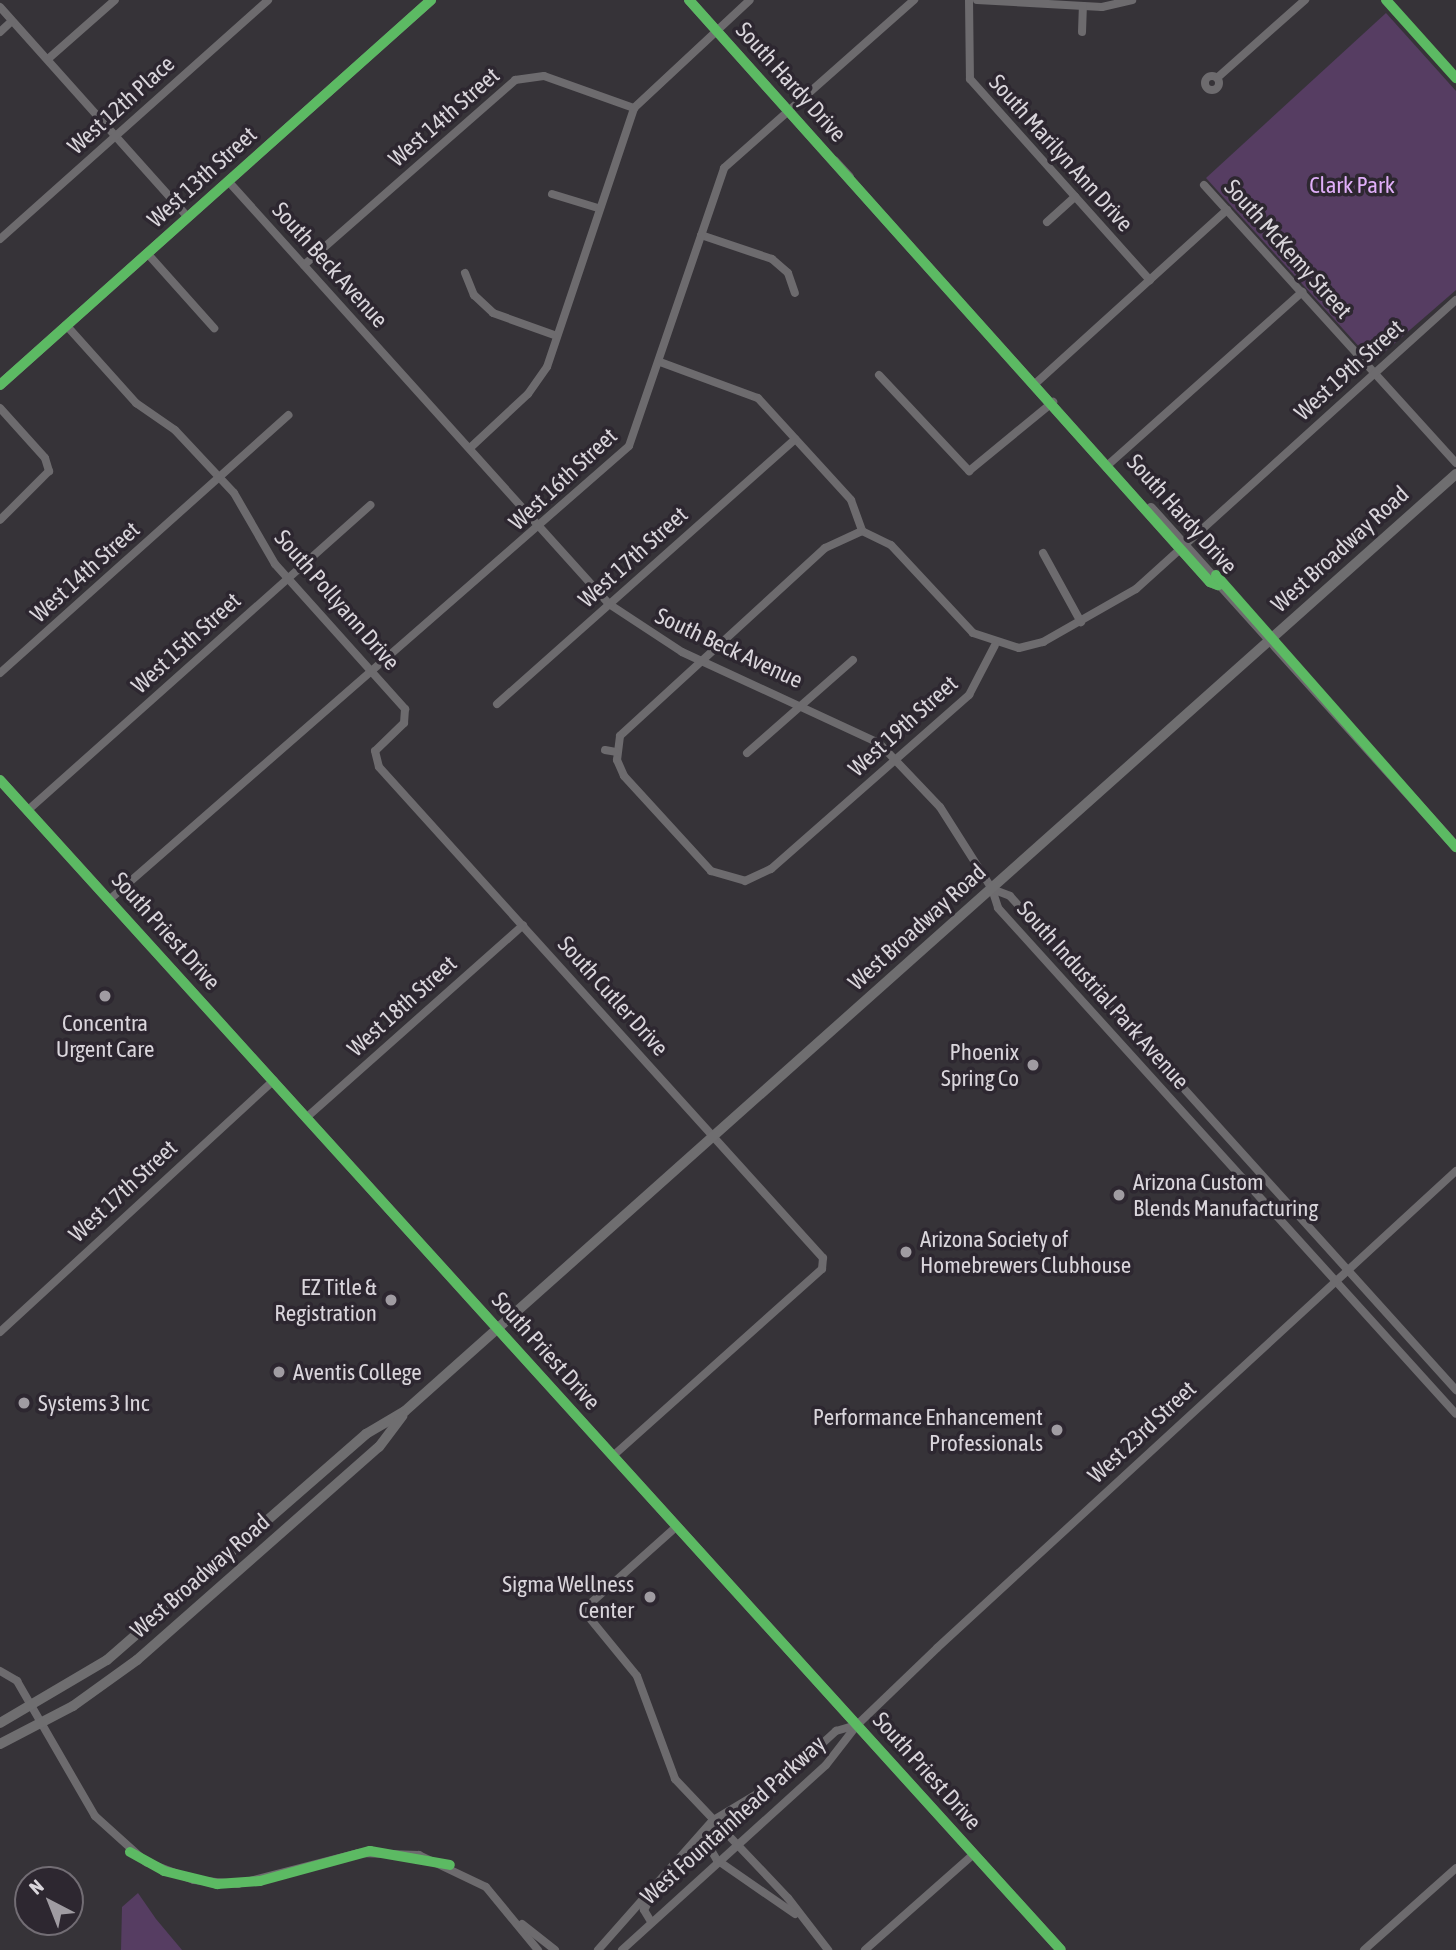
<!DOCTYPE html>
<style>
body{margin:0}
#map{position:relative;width:1456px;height:1950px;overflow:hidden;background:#363338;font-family:"Asap Condensed",sans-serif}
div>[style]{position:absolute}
.green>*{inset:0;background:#563d62}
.minor>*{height:8px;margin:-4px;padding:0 4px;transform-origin:4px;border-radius:4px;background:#6d6b6e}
.minor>.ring{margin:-4px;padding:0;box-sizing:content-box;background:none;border:8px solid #6d6b6e;border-radius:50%}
.tertiary>*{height:10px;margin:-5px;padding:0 5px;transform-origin:5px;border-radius:5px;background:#6d6b6e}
.secondary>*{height:10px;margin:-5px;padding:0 5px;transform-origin:5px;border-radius:5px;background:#6f6e70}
.cycleway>*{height:10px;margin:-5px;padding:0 5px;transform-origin:5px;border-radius:5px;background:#5cba63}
.dots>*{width:19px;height:19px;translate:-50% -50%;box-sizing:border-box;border:4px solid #2d2730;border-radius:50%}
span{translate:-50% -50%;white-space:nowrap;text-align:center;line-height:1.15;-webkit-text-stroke:7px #2d2730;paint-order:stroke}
.street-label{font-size:23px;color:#d9d5db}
.park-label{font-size:23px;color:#e0aff9}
.poi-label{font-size:23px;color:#d9d5db}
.right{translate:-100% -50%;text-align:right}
.left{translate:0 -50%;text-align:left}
.north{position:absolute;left:14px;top:1866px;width:70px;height:70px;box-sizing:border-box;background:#2d2730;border:2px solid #726d74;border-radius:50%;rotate:318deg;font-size:19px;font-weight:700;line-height:28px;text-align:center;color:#d9d5db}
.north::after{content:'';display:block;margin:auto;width:24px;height:32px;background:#a09ca2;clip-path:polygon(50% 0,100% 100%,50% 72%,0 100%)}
</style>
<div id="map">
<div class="green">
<div style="clip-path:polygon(1386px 13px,1456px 91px,1456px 290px,1373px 362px,1206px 178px)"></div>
<div style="clip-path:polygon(138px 1893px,156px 1919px,182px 1950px,121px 1950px,122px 1907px)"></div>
</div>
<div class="minor">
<div style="left:969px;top:0;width:79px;rotate:89.3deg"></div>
<div style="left:970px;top:79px;width:270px;rotate:48.2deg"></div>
<div style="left:977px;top:0;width:125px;rotate:3.2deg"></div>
<div style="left:1102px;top:7px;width:31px;rotate:-13deg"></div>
<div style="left:1386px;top:0;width:105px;rotate:48.1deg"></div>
<div style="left:0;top:7px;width:282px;rotate:48.2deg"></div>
<div style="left:0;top:32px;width:16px;rotate:-43deg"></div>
<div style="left:1082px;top:32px;width:26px;rotate:-88deg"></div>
<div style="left:48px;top:59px;width:89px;rotate:-41.4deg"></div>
<div class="ring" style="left:1205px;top:76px;width:6px;height:6px"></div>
<div style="left:1217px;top:78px;width:118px;rotate:-41.6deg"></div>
<div style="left:228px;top:181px;width:569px;rotate:47.99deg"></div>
<div style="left:609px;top:604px;width:87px;rotate:33.3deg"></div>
<div style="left:682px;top:652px;width:217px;rotate:24.8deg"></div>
<div style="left:879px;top:743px;width:88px;rotate:46.4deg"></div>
<div style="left:940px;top:807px;width:97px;rotate:57.6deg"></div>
<div style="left:1204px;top:185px;width:375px;rotate:47.8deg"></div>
<div style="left:552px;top:194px;width:48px;rotate:16.9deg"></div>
<div style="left:1047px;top:222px;width:38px;rotate:-42deg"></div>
<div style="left:701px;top:235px;width:75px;rotate:18.7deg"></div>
<div style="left:772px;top:259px;width:21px;rotate:41deg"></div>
<div style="left:788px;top:273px;width:21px;rotate:71deg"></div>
<div style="left:0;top:239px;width:359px;rotate:-41.7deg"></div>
<div style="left:147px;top:253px;width:101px;rotate:48.2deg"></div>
<div style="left:304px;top:265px;width:281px;rotate:-41.2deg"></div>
<div style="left:515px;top:80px;width:29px;rotate:-8deg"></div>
<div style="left:544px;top:76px;width:96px;rotate:19.6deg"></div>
<div style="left:465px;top:273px;width:24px;rotate:68deg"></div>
<div style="left:474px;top:295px;width:26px;rotate:43deg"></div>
<div style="left:493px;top:313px;width:68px;rotate:19.8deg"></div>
<div style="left:66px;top:325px;width:105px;rotate:48.1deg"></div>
<div style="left:136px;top:403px;width:47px;rotate:34.7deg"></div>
<div style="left:175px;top:430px;width:86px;rotate:46.9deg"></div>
<div style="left:234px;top:493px;width:82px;rotate:60deg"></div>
<div style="left:275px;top:564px;width:195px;rotate:48.1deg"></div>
<div style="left:405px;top:709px;width:14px;rotate:94deg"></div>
<div style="left:404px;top:723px;width:40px;rotate:136deg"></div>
<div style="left:375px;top:751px;width:16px;rotate:76deg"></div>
<div style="left:379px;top:767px;width:662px;rotate:47.88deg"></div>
<div style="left:823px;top:1258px;width:11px;rotate:95deg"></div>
<div style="left:822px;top:1269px;width:280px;rotate:138.2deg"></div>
<div style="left:660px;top:362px;width:104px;rotate:20.2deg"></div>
<div style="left:758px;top:398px;width:138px;rotate:47.6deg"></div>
<div style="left:851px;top:500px;width:33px;rotate:70deg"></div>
<div style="left:862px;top:531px;width:32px;rotate:26deg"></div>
<div style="left:891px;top:545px;width:120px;rotate:47deg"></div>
<div style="left:973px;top:633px;width:48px;rotate:18.1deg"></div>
<div style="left:1019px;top:648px;width:25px;rotate:-14deg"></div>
<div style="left:1043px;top:642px;width:107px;rotate:-29.7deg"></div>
<div style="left:1136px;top:589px;width:431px;rotate:-42.1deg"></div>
<div style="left:879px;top:375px;width:132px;rotate:46.8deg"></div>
<div style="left:969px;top:471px;width:109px;rotate:-39.4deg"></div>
<div style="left:1036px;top:383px;width:258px;rotate:-42.2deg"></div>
<div style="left:0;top:408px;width:67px;rotate:48deg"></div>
<div style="left:45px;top:458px;width:14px;rotate:73deg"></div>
<div style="left:49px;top:471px;width:69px;rotate:135deg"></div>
<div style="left:470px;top:448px;width:79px;rotate:-43deg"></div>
<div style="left:528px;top:394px;width:33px;rotate:-55deg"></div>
<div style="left:547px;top:367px;width:273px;rotate:-71.4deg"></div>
<div style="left:634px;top:108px;width:158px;rotate:-43deg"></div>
<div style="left:1109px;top:464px;width:259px;rotate:-41.7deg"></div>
<div style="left:862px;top:531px;width:41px;rotate:155.3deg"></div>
<div style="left:825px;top:548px;width:278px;rotate:137.5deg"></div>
<div style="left:620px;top:736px;width:24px;rotate:97deg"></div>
<div style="left:617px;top:760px;width:17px;rotate:66deg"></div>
<div style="left:624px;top:776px;width:129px;rotate:47.5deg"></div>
<div style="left:711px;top:871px;width:35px;rotate:16deg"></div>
<div style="left:745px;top:881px;width:29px;rotate:-25deg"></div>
<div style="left:771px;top:869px;width:264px;rotate:-41.3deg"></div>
<div style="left:969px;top:695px;width:56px;rotate:-62.5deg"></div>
<div style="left:1043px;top:553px;width:79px;rotate:61.2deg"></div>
<div style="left:0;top:673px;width:387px;rotate:-41.8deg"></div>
<div style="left:497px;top:704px;width:399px;rotate:-41.6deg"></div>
<div style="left:605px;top:750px;width:11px;rotate:10deg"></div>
<div style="left:747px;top:753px;width:141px;rotate:-41.3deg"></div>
<div style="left:27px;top:811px;width:460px;rotate:-41.7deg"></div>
<div style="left:992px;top:889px;width:20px;rotate:72deg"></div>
<div style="left:998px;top:908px;width:682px;rotate:47.85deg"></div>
<div style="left:992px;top:889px;width:19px;rotate:21deg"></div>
<div style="left:1010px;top:896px;width:666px;rotate:47.92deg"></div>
<div style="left:109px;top:900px;width:690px;rotate:-41.12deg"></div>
<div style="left:629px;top:446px;width:294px;rotate:-71.1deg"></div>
<div style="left:724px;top:168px;width:254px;rotate:-41.5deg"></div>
<div style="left:307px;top:1117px;width:289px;rotate:-41.6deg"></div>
<div style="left:0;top:1332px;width:372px;rotate:-42.6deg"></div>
<div style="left:676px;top:1527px;width:125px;rotate:138.3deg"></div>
<div style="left:583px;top:1610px;width:85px;rotate:50.7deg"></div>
<div style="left:637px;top:1676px;width:110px;rotate:69.7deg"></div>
<div style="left:675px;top:1779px;width:164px;rotate:46.5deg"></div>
<div style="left:788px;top:1898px;width:66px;rotate:52.4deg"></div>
<div style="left:0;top:1671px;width:20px;rotate:30deg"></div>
<div style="left:17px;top:1681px;width:156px;rotate:60deg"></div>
<div style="left:95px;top:1816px;width:69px;rotate:42deg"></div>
<div style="left:146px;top:1862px;width:51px;rotate:20.6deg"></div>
<div style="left:194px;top:1880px;width:44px;rotate:5.2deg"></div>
<div style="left:238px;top:1884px;width:125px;rotate:-14.4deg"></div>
<div style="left:359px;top:1853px;width:60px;rotate:1.9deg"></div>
<div style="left:419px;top:1855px;width:74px;rotate:25.5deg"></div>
<div style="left:486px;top:1887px;width:82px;rotate:50.5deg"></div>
<div style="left:711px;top:1824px;width:19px;rotate:102deg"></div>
<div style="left:707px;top:1843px;width:20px;rotate:60deg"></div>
<div style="left:717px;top:1860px;width:95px;rotate:34.7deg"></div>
<div style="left:650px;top:1920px;width:12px;rotate:-121deg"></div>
<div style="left:644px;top:1910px;width:21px;rotate:-62deg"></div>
<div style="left:522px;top:1924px;width:42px;rotate:38.2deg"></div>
<div style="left:598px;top:1950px;width:172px;rotate:-48.5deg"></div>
<div style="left:712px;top:1821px;width:87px;rotate:-31deg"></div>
<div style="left:787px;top:1776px;width:67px;rotate:-42.6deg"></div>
<div style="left:836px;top:1731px;width:22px;rotate:-16deg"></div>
<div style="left:622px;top:1950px;width:275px;rotate:-42.2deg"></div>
<div style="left:826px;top:1765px;width:51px;rotate:-52.2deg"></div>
<div style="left:857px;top:1725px;width:111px;rotate:-43.9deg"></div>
<div style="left:937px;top:1648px;width:705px;rotate:-42.59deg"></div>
<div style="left:865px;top:1950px;width:145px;rotate:-41.4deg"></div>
<div style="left:1364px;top:1950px;width:123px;rotate:-41.7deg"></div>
</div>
<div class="tertiary">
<div style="left:689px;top:0;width:781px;rotate:48.17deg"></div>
<div style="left:1210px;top:582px;width:9px;rotate:21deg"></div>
<div style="left:834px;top:161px;width:22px;rotate:47deg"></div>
<div style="left:0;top:385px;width:578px;rotate:-41.77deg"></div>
<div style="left:1151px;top:508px;width:456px;rotate:48deg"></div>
</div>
<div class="secondary">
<div style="left:0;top:780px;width:1579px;rotate:47.8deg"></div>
<div style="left:0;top:1723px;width:124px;rotate:-30.5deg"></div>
<div style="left:107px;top:1660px;width:344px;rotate:-41.1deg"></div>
<div style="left:366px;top:1434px;width:45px;rotate:-30.5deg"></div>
<div style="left:405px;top:1411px;width:1408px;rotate:-41.72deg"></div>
<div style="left:0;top:1744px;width:82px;rotate:-27.5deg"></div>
<div style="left:73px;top:1706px;width:79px;rotate:-35.7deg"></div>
<div style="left:137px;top:1660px;width:322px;rotate:-41.4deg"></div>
<div style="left:379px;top:1447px;width:39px;rotate:-53deg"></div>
</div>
<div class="cycleway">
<div style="left:689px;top:0;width:781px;rotate:48.17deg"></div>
<div style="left:1210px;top:582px;width:9px;rotate:21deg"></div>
<div style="left:1386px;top:0;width:105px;rotate:48.1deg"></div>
<div style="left:0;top:385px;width:578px;rotate:-41.77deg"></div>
<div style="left:1216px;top:575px;width:363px;rotate:48.6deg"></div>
<div style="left:0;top:780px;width:1579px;rotate:47.8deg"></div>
<div style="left:130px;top:1852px;width:39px;rotate:29deg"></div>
<div style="left:164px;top:1871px;width:55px;rotate:13.8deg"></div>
<div style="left:217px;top:1884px;width:43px;rotate:-4deg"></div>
<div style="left:260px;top:1881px;width:114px;rotate:-15.3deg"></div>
<div style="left:370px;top:1851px;width:81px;rotate:9.9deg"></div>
</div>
<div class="dots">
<div style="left:105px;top:996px;background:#a09ca2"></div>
<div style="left:1033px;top:1065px;background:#a09ca2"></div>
<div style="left:1119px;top:1195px;background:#a09ca2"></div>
<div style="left:906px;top:1252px;background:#a09ca2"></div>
<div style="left:391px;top:1300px;background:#a09ca2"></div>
<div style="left:279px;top:1372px;background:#a09ca2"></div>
<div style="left:24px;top:1403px;background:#a09ca2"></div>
<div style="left:1057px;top:1430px;background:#a09ca2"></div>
<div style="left:650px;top:1597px;background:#a09ca2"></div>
</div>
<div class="street-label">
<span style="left:791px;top:82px;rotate:48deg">South Hardy Drive</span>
<span style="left:121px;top:105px;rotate:-42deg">West 12th Place</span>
<span style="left:444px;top:117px;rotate:-41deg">West 14th Street</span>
<span style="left:1061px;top:153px;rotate:48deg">South Marilyn Ann Drive</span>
<span style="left:202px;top:177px;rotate:-42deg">West 13th Street</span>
<span style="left:1288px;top:249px;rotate:48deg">South McKemy Street</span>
<span style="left:330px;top:265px;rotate:48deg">South Beck Avenue</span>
<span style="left:1349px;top:370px;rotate:-42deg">West 19th Street</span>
<span style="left:563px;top:479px;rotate:-43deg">West 16th Street</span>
<span style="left:1182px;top:514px;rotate:48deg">South Hardy Drive</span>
<span style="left:1340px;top:549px;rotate:-42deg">West Broadway Road</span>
<span style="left:633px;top:557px;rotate:-42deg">West 17th Street</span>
<span style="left:85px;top:572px;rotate:-42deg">West 14th Street</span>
<span style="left:337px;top:600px;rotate:49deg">South Pollyann Drive</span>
<span style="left:186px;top:643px;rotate:-42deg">West 15th Street</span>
<span style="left:729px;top:648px;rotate:25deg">South Beck Avenue</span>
<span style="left:903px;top:726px;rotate:-42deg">West 19th Street</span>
<span style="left:917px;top:927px;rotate:-42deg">West Broadway Road</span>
<span style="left:166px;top:931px;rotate:48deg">South Priest Drive</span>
<span style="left:1103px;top:995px;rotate:48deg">South Industrial Park Avenue</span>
<span style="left:613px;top:996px;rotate:48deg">South Cutler Drive</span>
<span style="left:402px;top:1006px;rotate:-42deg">West 18th Street</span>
<span style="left:123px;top:1191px;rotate:-43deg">West 17th Street</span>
<span style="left:546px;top:1351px;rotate:48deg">South Priest Drive</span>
<span style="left:1142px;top:1432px;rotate:-43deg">West 23rd Street</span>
<span style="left:200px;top:1576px;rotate:-41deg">West Broadway Road</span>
<span style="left:927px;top:1771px;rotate:48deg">South Priest Drive</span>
<span style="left:733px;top:1820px;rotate:-42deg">West Fountainhead Parkway</span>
</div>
<div class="park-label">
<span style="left:1352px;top:185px">Clark Park</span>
</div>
<div class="poi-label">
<span style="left:105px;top:1036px">Concentra<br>Urgent Care</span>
<span class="right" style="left:1019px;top:1065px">Phoenix<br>Spring Co</span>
<span class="left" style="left:1133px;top:1195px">Arizona Custom<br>Blends Manufacturing</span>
<span class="left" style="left:920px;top:1252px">Arizona Society of<br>Homebrewers Clubhouse</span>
<span class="right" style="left:377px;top:1300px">EZ Title &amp;<br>Registration</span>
<span class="left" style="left:293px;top:1372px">Aventis College</span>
<span class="left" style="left:38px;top:1403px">Systems 3 Inc</span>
<span class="right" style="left:1043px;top:1430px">Performance Enhancement<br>Professionals</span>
<span class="right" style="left:634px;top:1597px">Sigma Wellness<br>Center</span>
</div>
<div class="north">N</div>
</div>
